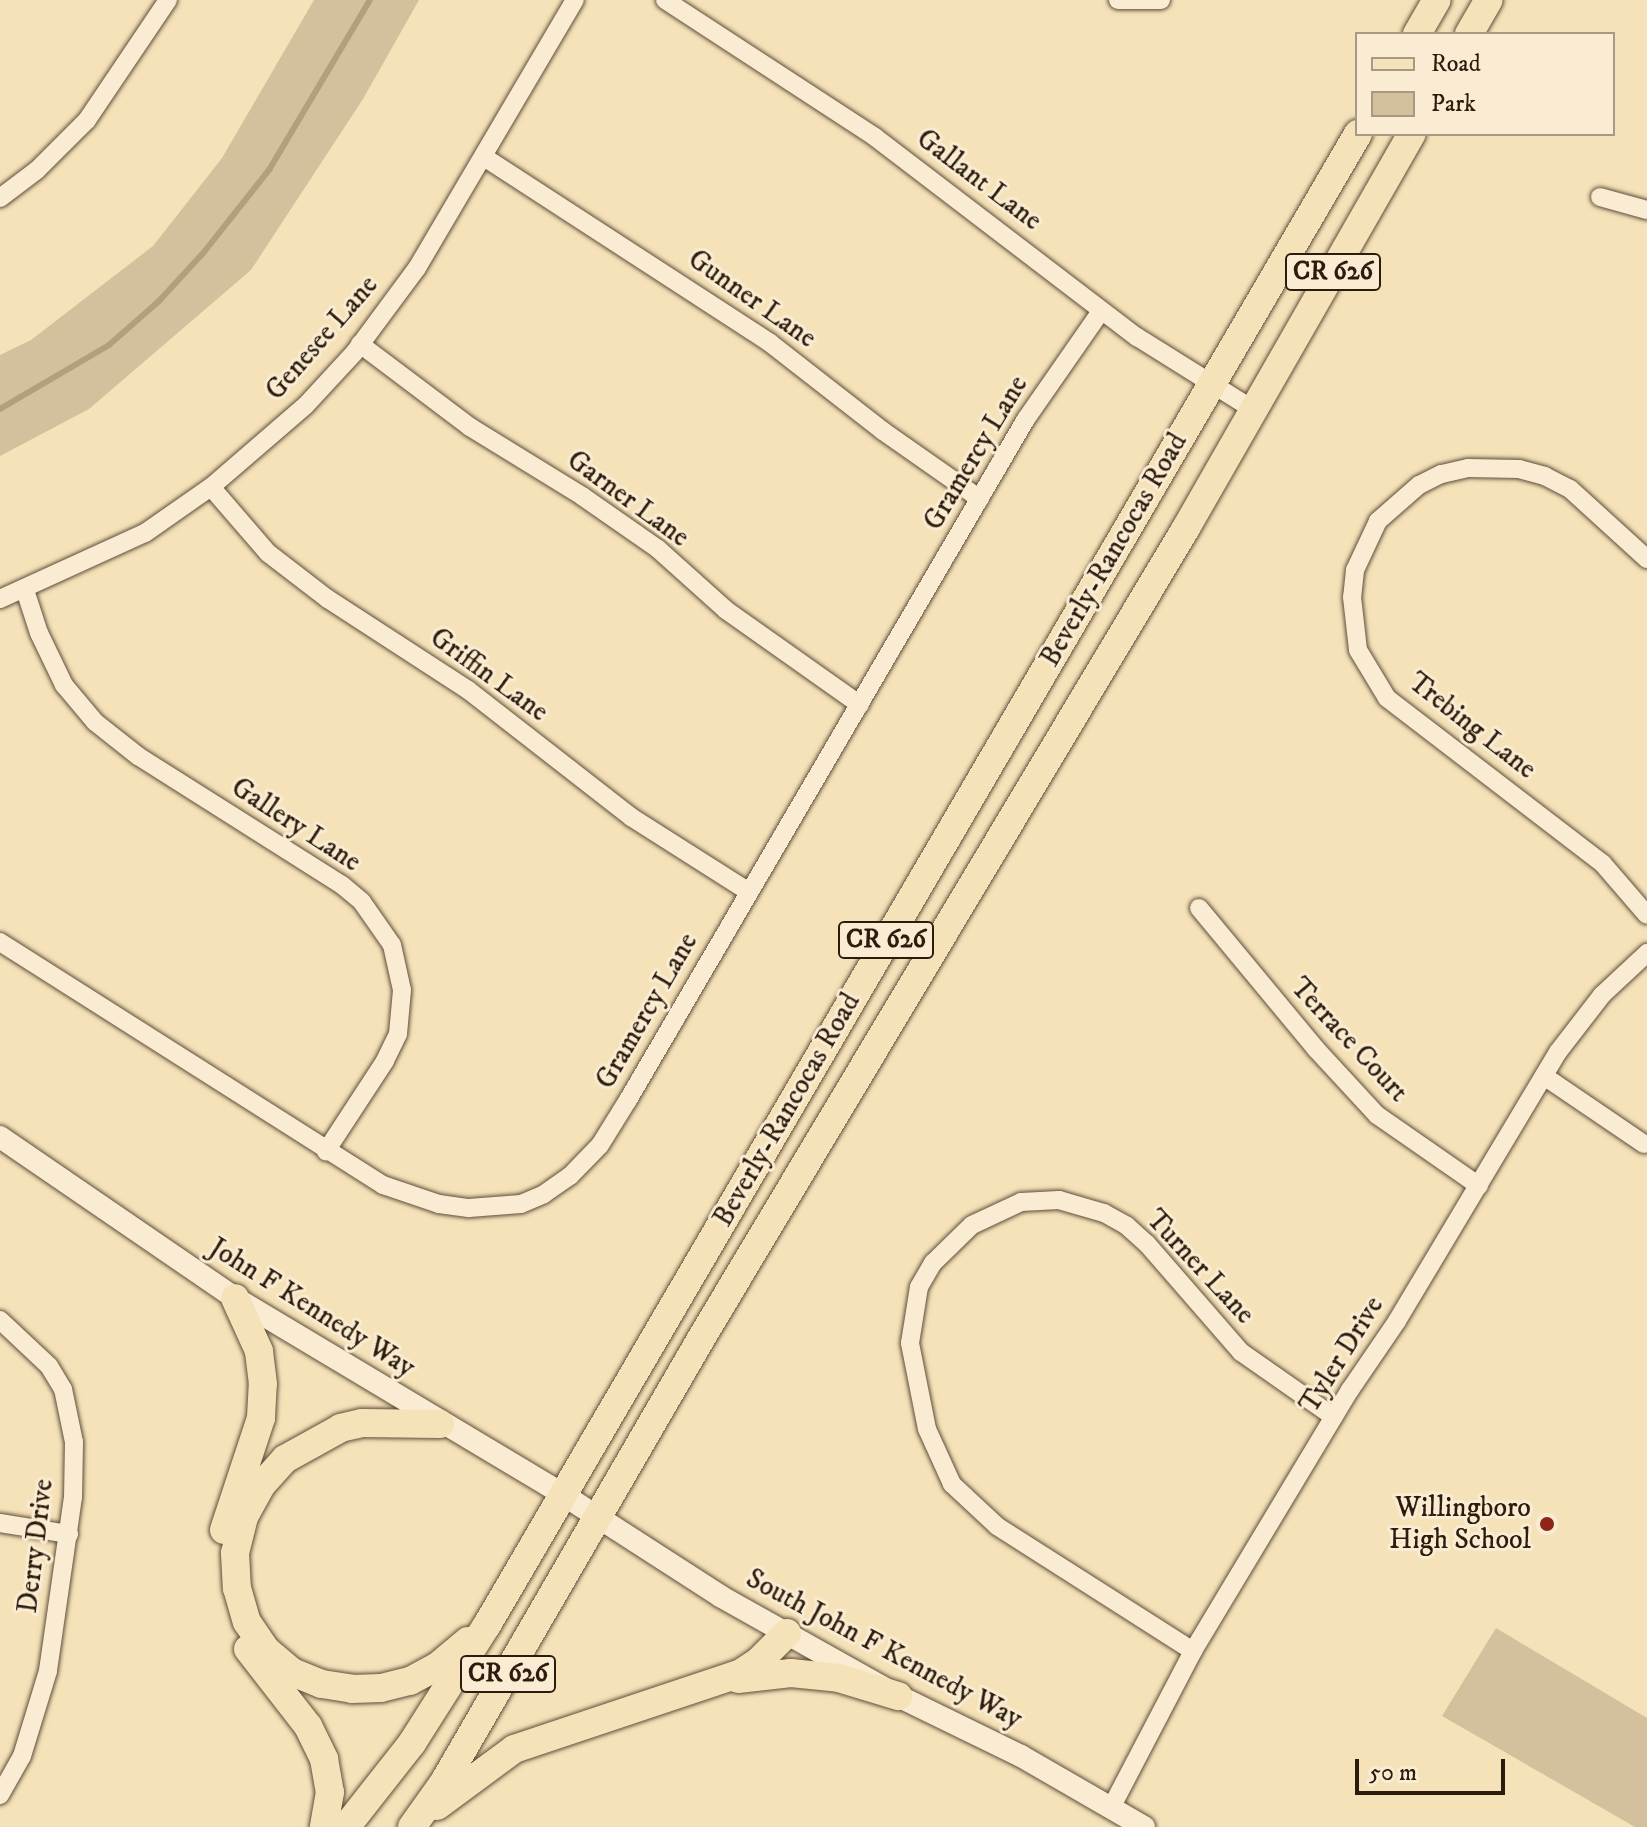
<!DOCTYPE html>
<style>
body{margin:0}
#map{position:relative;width:1647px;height:1827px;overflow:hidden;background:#f6e2b9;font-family:"IM FELL DW Pica",serif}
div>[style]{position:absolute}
.green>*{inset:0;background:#d4c09c}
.stream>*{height:6px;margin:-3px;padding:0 3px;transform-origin:3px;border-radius:3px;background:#b19f7f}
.roads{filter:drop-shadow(0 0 2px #5e4e39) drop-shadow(0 0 2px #5e4e39)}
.minor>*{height:18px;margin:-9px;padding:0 9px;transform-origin:9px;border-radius:9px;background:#f9ecd2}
.tertiary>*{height:22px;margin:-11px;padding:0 11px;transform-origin:11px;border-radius:11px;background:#f9ecd2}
.primary>*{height:28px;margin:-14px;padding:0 14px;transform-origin:14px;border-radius:14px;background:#f6e2b9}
.dots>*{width:22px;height:22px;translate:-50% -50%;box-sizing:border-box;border:4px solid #f9ecd2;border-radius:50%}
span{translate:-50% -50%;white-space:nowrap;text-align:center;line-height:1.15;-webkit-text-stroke:6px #f9ecd2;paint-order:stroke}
.shield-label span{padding:2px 6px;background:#f9ecd2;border:2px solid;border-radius:6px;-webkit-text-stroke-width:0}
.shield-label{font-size:26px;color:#2c1c0e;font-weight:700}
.street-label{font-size:28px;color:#2c1c0e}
.poi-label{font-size:28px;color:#2c1c0e}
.right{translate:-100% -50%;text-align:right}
.legend{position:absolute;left:1355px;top:32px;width:260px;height:104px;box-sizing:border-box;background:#f9ecd2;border:2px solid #a79984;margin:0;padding:10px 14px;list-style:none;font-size:24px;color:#2c1c0e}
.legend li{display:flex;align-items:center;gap:16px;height:40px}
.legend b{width:40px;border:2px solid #a79984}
.scale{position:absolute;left:1355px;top:1759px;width:150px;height:36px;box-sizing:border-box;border:4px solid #2c1c0e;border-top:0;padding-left:10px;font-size:24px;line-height:28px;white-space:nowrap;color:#2c1c0e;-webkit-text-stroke:6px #f9ecd2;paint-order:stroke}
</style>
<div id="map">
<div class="green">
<div style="clip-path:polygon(314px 0,419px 0,363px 99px,251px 270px,89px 409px,0 456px,0 355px,31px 340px,153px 246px,222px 158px)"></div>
<div style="clip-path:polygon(1496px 1628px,1647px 1718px,1647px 1827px,1635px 1827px,1442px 1716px)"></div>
</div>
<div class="stream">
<div style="left:0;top:409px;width:126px;rotate:-30.4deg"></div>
<div style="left:109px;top:345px;width:67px;rotate:-41.3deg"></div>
<div style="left:159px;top:301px;width:67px;rotate:-47.4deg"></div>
<div style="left:204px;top:252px;width:105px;rotate:-51.6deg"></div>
<div style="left:269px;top:170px;width:198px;rotate:-59.3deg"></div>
</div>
<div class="roads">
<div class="minor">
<div style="left:665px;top:0;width:251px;rotate:33.1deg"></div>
<div style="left:875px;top:137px;width:330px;rotate:37.4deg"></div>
<div style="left:1137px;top:337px;width:138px;rotate:32deg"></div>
<div style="left:1118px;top:0;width:43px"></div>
<div style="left:484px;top:157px;width:341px;rotate:33deg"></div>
<div style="left:770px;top:343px;width:143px;rotate:37.9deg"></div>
<div style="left:883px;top:431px;width:118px;rotate:35deg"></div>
<div style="left:1600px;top:197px;width:49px;rotate:15.5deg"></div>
<div style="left:0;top:198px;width:46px;rotate:-37.1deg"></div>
<div style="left:37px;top:170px;width:71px;rotate:-45deg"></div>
<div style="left:87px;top:120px;width:145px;rotate:-56deg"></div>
<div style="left:360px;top:344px;width:138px;rotate:37deg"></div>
<div style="left:470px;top:427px;width:132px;rotate:31.6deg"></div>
<div style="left:582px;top:496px;width:93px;rotate:34.9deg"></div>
<div style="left:658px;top:549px;width:91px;rotate:41.9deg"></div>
<div style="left:726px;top:610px;width:164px;rotate:35.3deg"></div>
<div style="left:211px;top:487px;width:87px;rotate:49.2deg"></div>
<div style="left:268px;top:553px;width:76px;rotate:37.5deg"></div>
<div style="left:328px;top:599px;width:167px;rotate:33deg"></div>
<div style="left:468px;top:690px;width:207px;rotate:37.9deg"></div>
<div style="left:631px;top:817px;width:140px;rotate:32.4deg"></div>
<div style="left:1647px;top:559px;width:104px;rotate:-137.7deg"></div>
<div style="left:1570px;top:489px;width:28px;rotate:-153deg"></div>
<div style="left:1545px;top:476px;width:27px;rotate:-165deg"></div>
<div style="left:1519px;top:469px;width:51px;rotate:-178.9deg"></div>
<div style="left:1468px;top:468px;width:28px;rotate:167deg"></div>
<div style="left:1441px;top:474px;width:25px;rotate:153deg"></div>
<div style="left:1419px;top:485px;width:55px;rotate:138.7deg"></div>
<div style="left:1378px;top:521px;width:54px;rotate:115.1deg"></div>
<div style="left:1355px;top:570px;width:27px;rotate:96deg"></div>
<div style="left:1352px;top:597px;width:53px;rotate:83.5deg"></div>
<div style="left:1358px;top:650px;width:56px;rotate:58.9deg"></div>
<div style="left:1387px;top:698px;width:272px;rotate:37.5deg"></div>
<div style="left:1603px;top:864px;width:67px;rotate:49.2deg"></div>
<div style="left:25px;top:590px;width:45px;rotate:72deg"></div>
<div style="left:39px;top:633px;width:58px;rotate:64.3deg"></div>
<div style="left:64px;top:685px;width:48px;rotate:50deg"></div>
<div style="left:95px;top:722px;width:55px;rotate:38.3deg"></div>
<div style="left:138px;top:756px;width:241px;rotate:32.3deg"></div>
<div style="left:342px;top:885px;width:26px;rotate:40deg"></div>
<div style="left:362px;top:902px;width:52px;rotate:55.1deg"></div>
<div style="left:392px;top:945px;width:46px;rotate:77.5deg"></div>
<div style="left:402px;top:990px;width:44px;rotate:95.2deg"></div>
<div style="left:398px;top:1034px;width:30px;rotate:116deg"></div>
<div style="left:385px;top:1061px;width:108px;rotate:123.2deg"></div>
<div style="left:0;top:599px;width:159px;rotate:-24.5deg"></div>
<div style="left:145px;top:533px;width:80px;rotate:-34.9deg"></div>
<div style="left:211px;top:487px;width:125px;rotate:-40.8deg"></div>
<div style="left:306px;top:405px;width:71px;rotate:-47.3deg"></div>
<div style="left:354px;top:353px;width:106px;rotate:-53.5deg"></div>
<div style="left:417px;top:268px;width:311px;rotate:-59.5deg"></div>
<div style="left:1199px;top:908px;width:183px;rotate:50.3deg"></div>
<div style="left:1316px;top:1049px;width:90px;rotate:47.3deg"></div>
<div style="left:1377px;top:1115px;width:124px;rotate:34.8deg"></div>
<div style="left:0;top:942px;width:454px;rotate:32.4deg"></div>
<div style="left:383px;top:1185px;width:59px;rotate:18.7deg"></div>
<div style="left:439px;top:1204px;width:30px;rotate:8deg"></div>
<div style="left:469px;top:1208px;width:52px;rotate:-4.4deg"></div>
<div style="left:521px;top:1204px;width:25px;rotate:-23deg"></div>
<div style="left:544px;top:1194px;width:32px;rotate:-35deg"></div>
<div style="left:570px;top:1176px;width:43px;rotate:-45.9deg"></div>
<div style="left:600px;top:1145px;width:53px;rotate:-58.1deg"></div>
<div style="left:628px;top:1100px;width:789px;rotate:-59.7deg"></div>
<div style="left:1026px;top:419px;width:131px;rotate:-55.2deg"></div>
<div style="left:1544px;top:1076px;width:121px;rotate:34.2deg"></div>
<div style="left:0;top:1320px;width:67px;rotate:43.2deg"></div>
<div style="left:49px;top:1366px;width:27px;rotate:59deg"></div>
<div style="left:63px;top:1389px;width:54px;rotate:78.3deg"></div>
<div style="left:74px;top:1442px;width:55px;rotate:91deg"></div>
<div style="left:73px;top:1497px;width:176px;rotate:98.2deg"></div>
<div style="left:48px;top:1671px;width:89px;rotate:107deg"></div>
<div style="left:22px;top:1756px;width:45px;rotate:119.4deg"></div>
<div style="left:0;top:1523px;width:70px;rotate:9.1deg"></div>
<div style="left:1193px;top:1651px;width:232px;rotate:-147.5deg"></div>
<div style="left:997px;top:1526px;width:62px;rotate:-137deg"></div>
<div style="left:952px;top:1484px;width:60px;rotate:-114.4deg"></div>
<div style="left:927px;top:1429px;width:88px;rotate:-101.2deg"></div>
<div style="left:910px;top:1343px;width:57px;rotate:-80.9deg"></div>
<div style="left:919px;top:1287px;width:28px;rotate:-60deg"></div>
<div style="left:933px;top:1263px;width:54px;rotate:-44.3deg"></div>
<div style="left:972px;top:1225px;width:54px;rotate:-25.1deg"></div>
<div style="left:1021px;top:1202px;width:38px;rotate:-3deg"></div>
<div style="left:1059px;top:1200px;width:47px;rotate:16.1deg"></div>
<div style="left:1104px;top:1213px;width:26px;rotate:29deg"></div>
<div style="left:1127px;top:1226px;width:27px;rotate:42deg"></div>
<div style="left:1147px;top:1244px;width:143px;rotate:49deg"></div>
<div style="left:1241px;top:1352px;width:113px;rotate:35deg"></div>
<div style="left:1111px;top:1808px;width:177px;rotate:-62.4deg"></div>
<div style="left:1193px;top:1651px;width:305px;rotate:-59deg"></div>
<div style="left:1350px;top:1390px;width:83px;rotate:-55.7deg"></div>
<div style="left:1397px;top:1321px;width:313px;rotate:-59.1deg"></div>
<div style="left:1558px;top:1052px;width:72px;rotate:-52.3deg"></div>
<div style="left:1602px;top:995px;width:62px;rotate:-43deg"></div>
</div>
<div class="tertiary">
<div style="left:0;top:1137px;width:285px;rotate:34.4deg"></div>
<div style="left:235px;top:1298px;width:381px;rotate:30.9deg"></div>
<div style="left:562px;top:1494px;width:188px;rotate:32.8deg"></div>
<div style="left:720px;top:1596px;width:204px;rotate:29.3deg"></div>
<div style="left:898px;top:1696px;width:137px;rotate:26deg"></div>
<div style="left:1021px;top:1756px;width:142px;rotate:30deg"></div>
</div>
<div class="primary">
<div style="left:1417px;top:34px;width:39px;rotate:-60deg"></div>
<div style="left:1469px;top:34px;width:39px;rotate:-60deg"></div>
<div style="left:440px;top:1424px;width:78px;rotate:-179.3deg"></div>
<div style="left:362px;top:1423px;width:22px;rotate:167deg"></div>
<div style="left:341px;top:1428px;width:64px;rotate:151deg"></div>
<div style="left:285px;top:1459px;width:36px;rotate:132deg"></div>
<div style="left:261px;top:1486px;width:35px;rotate:119deg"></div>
<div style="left:244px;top:1517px;width:37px;rotate:104deg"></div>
<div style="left:235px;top:1553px;width:35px;rotate:87deg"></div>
<div style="left:237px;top:1588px;width:35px;rotate:74deg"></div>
<div style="left:247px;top:1622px;width:34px;rotate:56deg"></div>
<div style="left:266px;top:1650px;width:34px;rotate:40deg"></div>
<div style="left:292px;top:1672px;width:32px;rotate:22deg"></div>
<div style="left:322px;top:1684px;width:30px;rotate:9deg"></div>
<div style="left:352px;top:1689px;width:29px;rotate:-2deg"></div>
<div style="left:381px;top:1688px;width:30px;rotate:-14deg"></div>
<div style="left:410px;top:1681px;width:32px;rotate:-28deg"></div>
<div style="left:438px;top:1666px;width:39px;rotate:-40deg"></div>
<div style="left:224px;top:1530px;width:118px;rotate:-71.7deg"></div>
<div style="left:261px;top:1418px;width:34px;rotate:-87deg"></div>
<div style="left:263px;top:1384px;width:33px;rotate:-97deg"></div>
<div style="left:259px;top:1351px;width:58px;rotate:-114.4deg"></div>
<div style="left:248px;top:1649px;width:98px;rotate:52.1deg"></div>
<div style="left:308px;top:1726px;width:37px;rotate:64deg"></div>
<div style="left:324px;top:1759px;width:34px;rotate:80deg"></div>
<div style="left:330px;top:1792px;width:36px;rotate:100deg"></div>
<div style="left:738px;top:1679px;width:53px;rotate:-6.5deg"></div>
<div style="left:791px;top:1673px;width:48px;rotate:5.9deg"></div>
<div style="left:839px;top:1678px;width:62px;rotate:17deg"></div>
<div style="left:437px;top:1806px;width:96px;rotate:-36.5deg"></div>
<div style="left:514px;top:1749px;width:239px;rotate:-18.5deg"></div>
<div style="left:741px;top:1673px;width:20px;rotate:-33deg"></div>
<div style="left:758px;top:1662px;width:41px;rotate:-45deg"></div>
<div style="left:346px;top:1827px;width:107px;rotate:-51.8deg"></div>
<div style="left:412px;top:1743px;width:140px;rotate:-57.6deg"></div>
<div style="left:487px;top:1625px;width:1727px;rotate:-59.71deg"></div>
<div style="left:412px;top:1827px;width:55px;rotate:-54.6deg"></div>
<div style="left:444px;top:1782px;width:520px;rotate:-59.89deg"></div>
<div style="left:705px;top:1332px;width:937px;rotate:-59.11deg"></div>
<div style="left:1186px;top:528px;width:454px;rotate:-60.2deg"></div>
</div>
</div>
<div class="dots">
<div style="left:1547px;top:1524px;background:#8f2418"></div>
</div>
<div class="shield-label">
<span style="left:1333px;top:272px">CR 626</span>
<span style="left:886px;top:940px">CR 626</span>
<span style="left:508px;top:1674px">CR 626</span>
</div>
<div class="street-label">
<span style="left:979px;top:180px;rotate:37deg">Gallant Lane</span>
<span style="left:752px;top:299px;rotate:35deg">Gunner Lane</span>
<span style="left:322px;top:338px;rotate:-49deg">Genesee Lane</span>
<span style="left:976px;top:453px;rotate:-59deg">Gramercy Lane</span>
<span style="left:628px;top:499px;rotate:36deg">Garner Lane</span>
<span style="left:1114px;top:550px;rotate:-60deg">Beverly-Rancocas Road</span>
<span style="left:489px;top:675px;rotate:36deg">Griffin Lane</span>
<span style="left:1472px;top:726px;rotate:38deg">Trebing Lane</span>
<span style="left:296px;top:825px;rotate:33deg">Gallery Lane</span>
<span style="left:647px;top:1011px;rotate:-60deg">Gramercy Lane</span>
<span style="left:1349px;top:1040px;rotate:47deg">Terrace Court</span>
<span style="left:787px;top:1110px;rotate:-60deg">Beverly-Rancocas Road</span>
<span style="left:1200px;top:1267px;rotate:47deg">Turner Lane</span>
<span style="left:312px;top:1308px;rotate:32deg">John F Kennedy Way</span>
<span style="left:1342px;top:1355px;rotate:-58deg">Tyler Drive</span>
<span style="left:36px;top:1546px;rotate:-83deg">Derry Drive</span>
<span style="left:884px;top:1649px;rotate:28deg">South John F Kennedy Way</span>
</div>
<div class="poi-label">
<span class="right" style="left:1531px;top:1524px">Willingboro<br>High School</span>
</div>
<ul class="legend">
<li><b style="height:10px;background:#f6e2b9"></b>Road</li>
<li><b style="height:22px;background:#d4c09c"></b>Park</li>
</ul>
<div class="scale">50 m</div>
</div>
